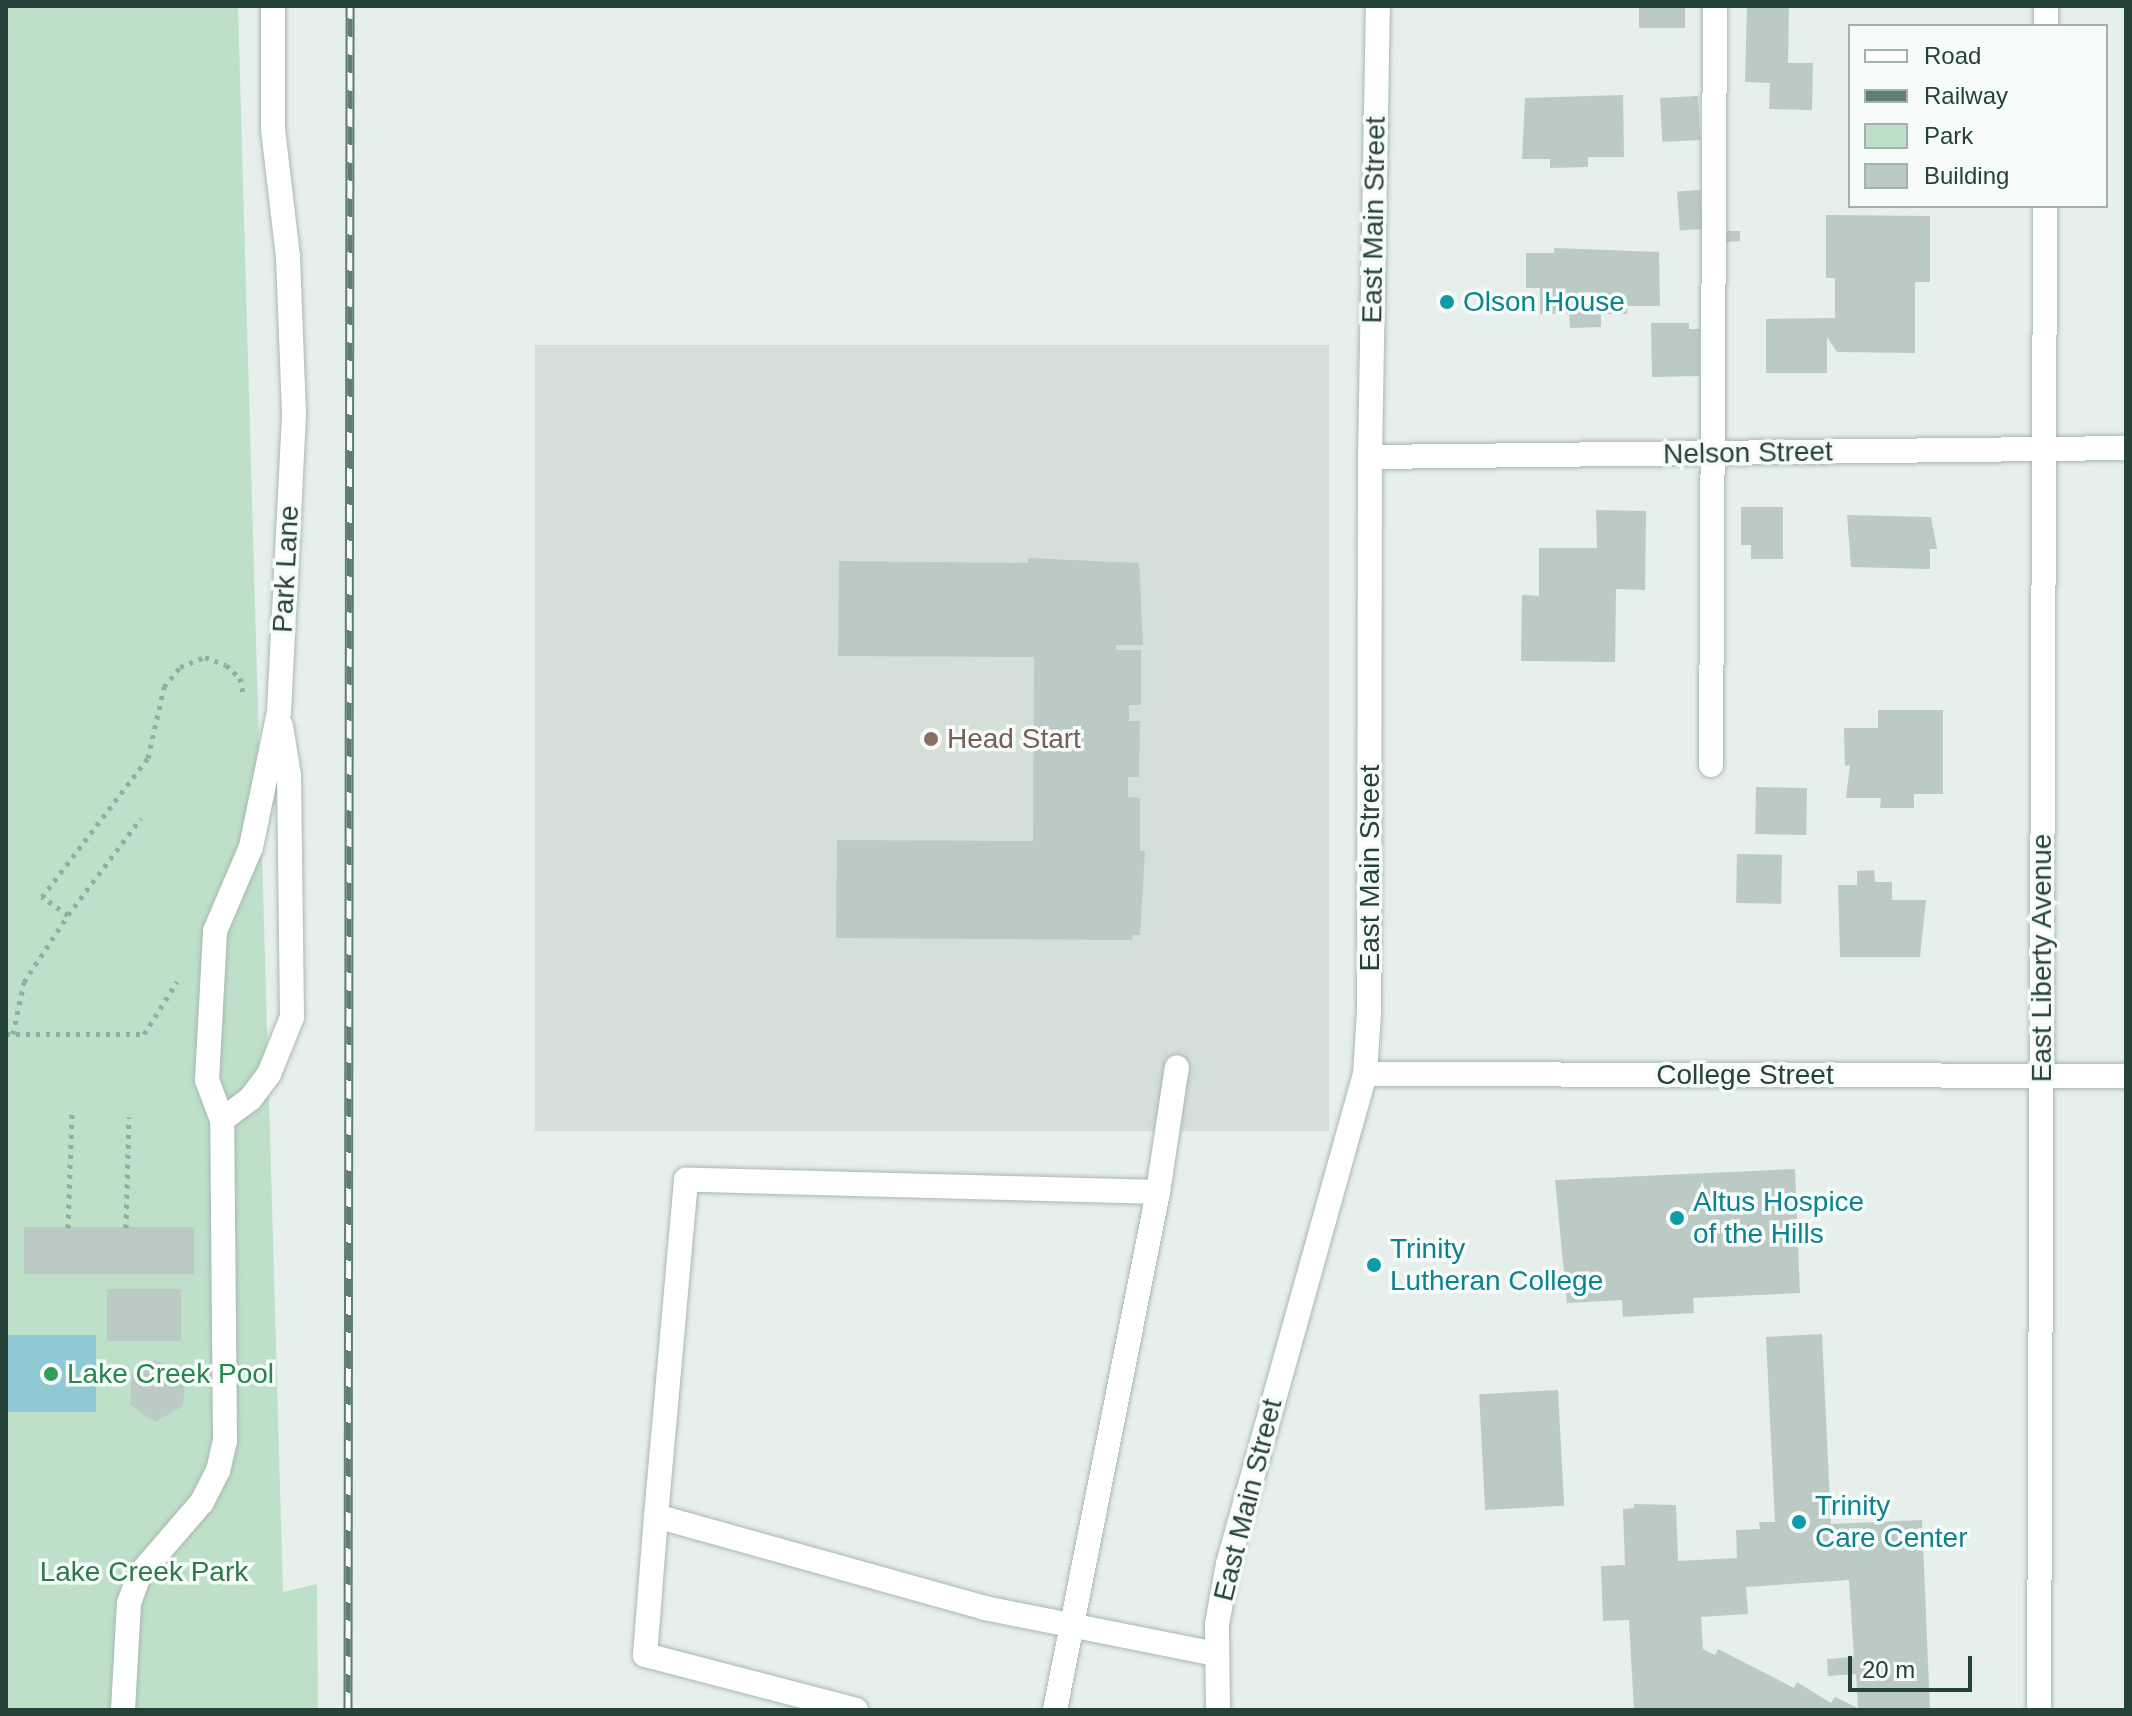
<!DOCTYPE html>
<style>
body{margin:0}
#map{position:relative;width:2132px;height:1716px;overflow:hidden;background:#e6efeb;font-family:Helvetica,sans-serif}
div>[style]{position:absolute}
.built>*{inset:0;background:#d4dfda;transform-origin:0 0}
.green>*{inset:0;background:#bfe0c8}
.water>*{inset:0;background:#8ec9d4;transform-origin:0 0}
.building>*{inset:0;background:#bbcac4;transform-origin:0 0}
.path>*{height:5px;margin-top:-2.5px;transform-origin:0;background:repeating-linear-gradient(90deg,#86b3a5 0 4px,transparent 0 10px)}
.roads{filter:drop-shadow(0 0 2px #a8b8b2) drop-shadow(0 0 2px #a8b8b2)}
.service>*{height:24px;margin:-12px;padding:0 12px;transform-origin:12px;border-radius:12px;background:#fff}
.minor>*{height:24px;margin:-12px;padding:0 12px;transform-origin:12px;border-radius:12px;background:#fff}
.rail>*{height:9px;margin-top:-4.5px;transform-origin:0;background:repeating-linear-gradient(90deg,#f7fbf9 0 18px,#5f7d75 0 36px);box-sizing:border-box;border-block:2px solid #5f7d75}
.dots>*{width:22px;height:22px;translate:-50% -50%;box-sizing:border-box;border:4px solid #f7fbf9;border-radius:50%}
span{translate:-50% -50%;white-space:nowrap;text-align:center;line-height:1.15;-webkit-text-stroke:7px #f7fbf9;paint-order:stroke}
.street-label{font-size:28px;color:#24423a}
.culture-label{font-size:28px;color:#0d838f}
.left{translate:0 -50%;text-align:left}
.education-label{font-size:28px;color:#785e54}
.leisure-label{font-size:28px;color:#27864d}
.park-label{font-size:28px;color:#2d7a4b}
.frame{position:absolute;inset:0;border:8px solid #24423a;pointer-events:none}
.legend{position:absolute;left:1848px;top:24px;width:260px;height:184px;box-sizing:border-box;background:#f7fbf9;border:2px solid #a3b1ad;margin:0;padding:10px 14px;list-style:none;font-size:24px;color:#24423a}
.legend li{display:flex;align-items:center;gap:16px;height:40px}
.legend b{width:40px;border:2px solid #a3b1ad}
.scale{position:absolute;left:1848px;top:1656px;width:124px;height:36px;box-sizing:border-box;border:4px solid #24423a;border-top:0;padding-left:10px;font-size:24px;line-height:28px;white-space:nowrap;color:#24423a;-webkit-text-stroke:6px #f7fbf9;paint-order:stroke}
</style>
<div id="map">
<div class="built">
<div style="left:1329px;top:345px;width:786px;height:794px;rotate:90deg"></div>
</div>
<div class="green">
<div style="clip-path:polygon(6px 6px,238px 6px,283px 1592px,317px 1584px,318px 1710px,6px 1710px)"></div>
</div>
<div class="water">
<div style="left:6px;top:1335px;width:90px;height:77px"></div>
</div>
<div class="building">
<div style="left:1639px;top:6px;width:46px;height:22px"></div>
<div style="clip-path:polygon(1747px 7px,1789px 8px,1788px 63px,1813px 63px,1812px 110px,1769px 109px,1770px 83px,1745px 82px)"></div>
<div style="clip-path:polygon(1623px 95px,1624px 157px,1588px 157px,1588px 167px,1550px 168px,1550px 159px,1522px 159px,1525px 98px)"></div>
<div style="left:1698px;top:96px;width:44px;height:38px;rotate:87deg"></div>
<div style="left:1700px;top:190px;width:39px;height:23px;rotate:86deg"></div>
<div style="clip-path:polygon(1826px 215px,1930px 216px,1930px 282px,1915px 282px,1915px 353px,1837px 352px,1827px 337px,1827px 373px,1766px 373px,1766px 319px,1835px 318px,1835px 278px,1826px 278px)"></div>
<div style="clip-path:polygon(1717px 231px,1740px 231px,1740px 241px,1717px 243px)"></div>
<div style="clip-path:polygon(1554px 248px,1659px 252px,1660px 306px,1627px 306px,1627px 314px,1601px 314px,1601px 327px,1570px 328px,1569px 314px,1540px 314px,1540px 288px,1526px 288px,1526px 253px,1554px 253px)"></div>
<div style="clip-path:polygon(1651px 323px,1689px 323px,1689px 329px,1700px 329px,1700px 376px,1652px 377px)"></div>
<div style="clip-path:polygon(1741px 507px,1783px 507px,1783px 559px,1751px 559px,1751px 545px,1741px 545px)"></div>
<div style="clip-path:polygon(1596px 510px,1646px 511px,1645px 590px,1616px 589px,1615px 662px,1521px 661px,1522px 595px,1539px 596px,1539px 548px,1597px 548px)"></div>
<div style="clip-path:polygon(1847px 515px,1931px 517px,1937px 549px,1930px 549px,1930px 569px,1851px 567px)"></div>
<div style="clip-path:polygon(1028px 558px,1139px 563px,1143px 645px,1116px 645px,1116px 650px,1141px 650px,1141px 705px,1129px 705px,1129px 721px,1140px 721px,1139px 777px,1128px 777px,1128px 797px,1140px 798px,1140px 851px,1145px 851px,1140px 935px,1133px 935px,1132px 940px,836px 938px,837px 840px,1033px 841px,1034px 657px,838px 656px,839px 561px,1028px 563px)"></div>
<div style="clip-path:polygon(1878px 710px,1943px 710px,1943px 794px,1914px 794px,1914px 808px,1880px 808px,1881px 798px,1846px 798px,1850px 765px,1845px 766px,1844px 728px,1878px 728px)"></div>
<div style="left:1756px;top:787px;width:51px;height:47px;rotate:1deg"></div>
<div style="left:1737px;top:854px;width:45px;height:49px;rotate:1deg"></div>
<div style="clip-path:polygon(1874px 870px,1875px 882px,1892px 882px,1892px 900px,1926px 900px,1920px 957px,1840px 957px,1838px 885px,1857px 885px,1857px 871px)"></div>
<div style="clip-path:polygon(1795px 1169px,1800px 1293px,1693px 1298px,1694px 1313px,1623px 1317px,1622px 1300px,1567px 1303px,1555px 1180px)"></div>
<div style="left:24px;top:1227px;width:170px;height:47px"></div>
<div style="left:107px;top:1289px;width:74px;height:52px"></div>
<div style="clip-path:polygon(evenodd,1822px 1334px,1831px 1524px,1922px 1520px,1930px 1710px,1634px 1710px,1629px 1620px,1603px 1621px,1601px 1566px,1625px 1565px,1623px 1509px,1634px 1508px,1634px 1504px,1676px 1505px,1678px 1561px,1737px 1558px,1736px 1530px,1760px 1529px,1759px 1522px,1775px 1522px,1766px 1337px,1822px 1334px,1849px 1580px,1854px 1657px,1827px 1659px,1828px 1676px,1856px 1674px,1858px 1708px,1835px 1697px,1831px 1703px,1797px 1682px,1794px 1688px,1718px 1649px,1715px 1655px,1703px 1649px,1701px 1617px,1748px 1614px,1746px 1587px,1849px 1580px)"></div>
<div style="clip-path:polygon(155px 1360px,186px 1373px,183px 1406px,155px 1422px,130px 1405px,132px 1372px)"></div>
<div style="left:1558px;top:1390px;width:116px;height:79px;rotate:87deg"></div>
</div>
<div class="path">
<div style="left:68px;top:915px;width:121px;rotate:-53deg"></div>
<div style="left:6px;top:1034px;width:138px"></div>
<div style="left:144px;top:1034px;width:62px;rotate:-57.6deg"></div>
<div style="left:13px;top:1034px;width:53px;rotate:-78.1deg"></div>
<div style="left:24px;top:982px;width:80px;rotate:-56.7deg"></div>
<div style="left:68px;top:915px;width:32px;rotate:-145deg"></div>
<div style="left:42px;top:897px;width:175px;rotate:-52.7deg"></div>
<div style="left:148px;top:758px;width:73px;rotate:-77.3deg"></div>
<div style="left:164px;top:687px;width:26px;rotate:-51deg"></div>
<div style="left:180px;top:667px;width:27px;rotate:-22deg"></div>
<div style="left:205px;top:657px;width:22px;rotate:21deg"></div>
<div style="left:226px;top:665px;width:19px;rotate:43deg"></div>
<div style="left:240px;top:678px;width:20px;rotate:79deg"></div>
<div style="left:68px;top:1228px;width:116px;rotate:-88deg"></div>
<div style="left:126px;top:1228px;width:111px;rotate:-88.5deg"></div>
</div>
<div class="roads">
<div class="service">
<div style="left:1711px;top:765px;width:759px;rotate:-89.7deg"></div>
<div style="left:222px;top:1120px;width:36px;rotate:-37deg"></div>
<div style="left:251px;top:1098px;width:30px;rotate:-53deg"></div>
<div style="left:269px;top:1074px;width:61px;rotate:-68deg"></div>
<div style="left:292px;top:1017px;width:241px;rotate:-90.7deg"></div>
<div style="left:289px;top:776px;width:51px;rotate:-99.1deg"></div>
<div style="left:1158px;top:1192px;width:472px;rotate:-178.5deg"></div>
<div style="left:686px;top:1180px;width:337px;rotate:95.1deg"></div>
<div style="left:656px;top:1516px;width:342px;rotate:15.6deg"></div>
<div style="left:985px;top:1608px;width:236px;rotate:11.3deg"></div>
<div style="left:656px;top:1516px;width:139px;rotate:94.5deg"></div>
<div style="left:645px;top:1655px;width:218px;rotate:14.6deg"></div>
<div style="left:123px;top:1710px;width:107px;rotate:-86.8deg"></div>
<div style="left:129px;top:1603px;width:30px;rotate:-70deg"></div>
<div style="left:139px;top:1575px;width:96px;rotate:-49.2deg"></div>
<div style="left:202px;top:1502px;width:35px;rotate:-63deg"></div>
<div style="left:218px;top:1471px;width:31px;rotate:-77deg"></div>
<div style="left:225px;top:1441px;width:321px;rotate:-90.5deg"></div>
<div style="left:222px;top:1120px;width:43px;rotate:-110.6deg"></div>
<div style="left:207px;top:1080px;width:149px;rotate:-86.9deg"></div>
<div style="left:215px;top:931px;width:91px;rotate:-66.8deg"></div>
<div style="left:251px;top:847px;width:138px;rotate:-78.3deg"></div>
<div style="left:279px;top:712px;width:299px;rotate:-87.1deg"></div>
<div style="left:294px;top:413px;width:156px;rotate:-92.2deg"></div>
<div style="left:288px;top:257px;width:129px;rotate:-96.7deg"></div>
<div style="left:273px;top:129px;width:123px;rotate:-90deg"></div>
<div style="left:1055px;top:1710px;width:528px;rotate:-78.75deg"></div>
<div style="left:1158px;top:1192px;width:126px;rotate:-81.4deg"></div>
</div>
<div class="minor">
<div style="left:2046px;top:26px;width:20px;rotate:-90deg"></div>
<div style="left:1370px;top:457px;width:756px;rotate:-0.68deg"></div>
<div style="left:1365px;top:1074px;width:761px;rotate:0.15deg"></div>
<div style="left:1218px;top:1710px;width:86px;rotate:-90.7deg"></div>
<div style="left:1217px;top:1624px;width:61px;rotate:-79.6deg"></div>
<div style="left:1228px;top:1564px;width:509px;rotate:-74.38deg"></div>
<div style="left:1365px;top:1074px;width:62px;rotate:-86.3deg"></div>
<div style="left:1369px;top:1012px;width:555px;rotate:-89.9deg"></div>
<div style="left:1370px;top:457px;width:451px;rotate:-89deg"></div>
<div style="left:2039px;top:1710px;width:1504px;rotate:-89.77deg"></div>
</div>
</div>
<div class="rail">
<div style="left:348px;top:1710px;width:1704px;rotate:-89.93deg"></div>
</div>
<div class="dots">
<div style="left:1447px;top:302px;background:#0f9aa8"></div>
<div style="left:931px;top:739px;background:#8d6e63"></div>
<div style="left:1677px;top:1218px;background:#0f9aa8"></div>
<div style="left:1374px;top:1265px;background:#0f9aa8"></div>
<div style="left:51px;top:1374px;background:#2e9e5b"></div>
<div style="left:1799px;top:1522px;background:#0f9aa8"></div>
</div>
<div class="street-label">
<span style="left:1374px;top:220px;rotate:-89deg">East Main Street</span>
<span style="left:1748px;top:453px;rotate:-1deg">Nelson Street</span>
<span style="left:286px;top:569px;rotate:-87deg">Park Lane</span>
<span style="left:1370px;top:868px;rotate:-90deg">East Main Street</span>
<span style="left:2042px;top:958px;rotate:-90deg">East Liberty Avenue</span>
<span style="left:1745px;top:1075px">College Street</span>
<span style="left:1248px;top:1500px;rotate:-76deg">East Main Street</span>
</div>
<div class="culture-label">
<span class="left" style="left:1463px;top:302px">Olson House</span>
<span class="left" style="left:1693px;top:1218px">Altus Hospice<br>of the Hills</span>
<span class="left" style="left:1390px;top:1265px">Trinity<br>Lutheran College</span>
<span class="left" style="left:1815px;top:1522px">Trinity<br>Care Center</span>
</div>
<div class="education-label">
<span class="left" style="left:947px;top:739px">Head Start</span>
</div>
<div class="leisure-label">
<span class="left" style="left:67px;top:1374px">Lake Creek Pool</span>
</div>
<div class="park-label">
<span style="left:144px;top:1572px">Lake Creek Park</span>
</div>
<div class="frame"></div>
<ul class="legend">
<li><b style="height:10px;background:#fff"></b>Road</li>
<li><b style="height:10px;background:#5f7d75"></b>Railway</li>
<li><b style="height:22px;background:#bfe0c8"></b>Park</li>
<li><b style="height:22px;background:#bbcac4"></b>Building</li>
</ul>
<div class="scale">20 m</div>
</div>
